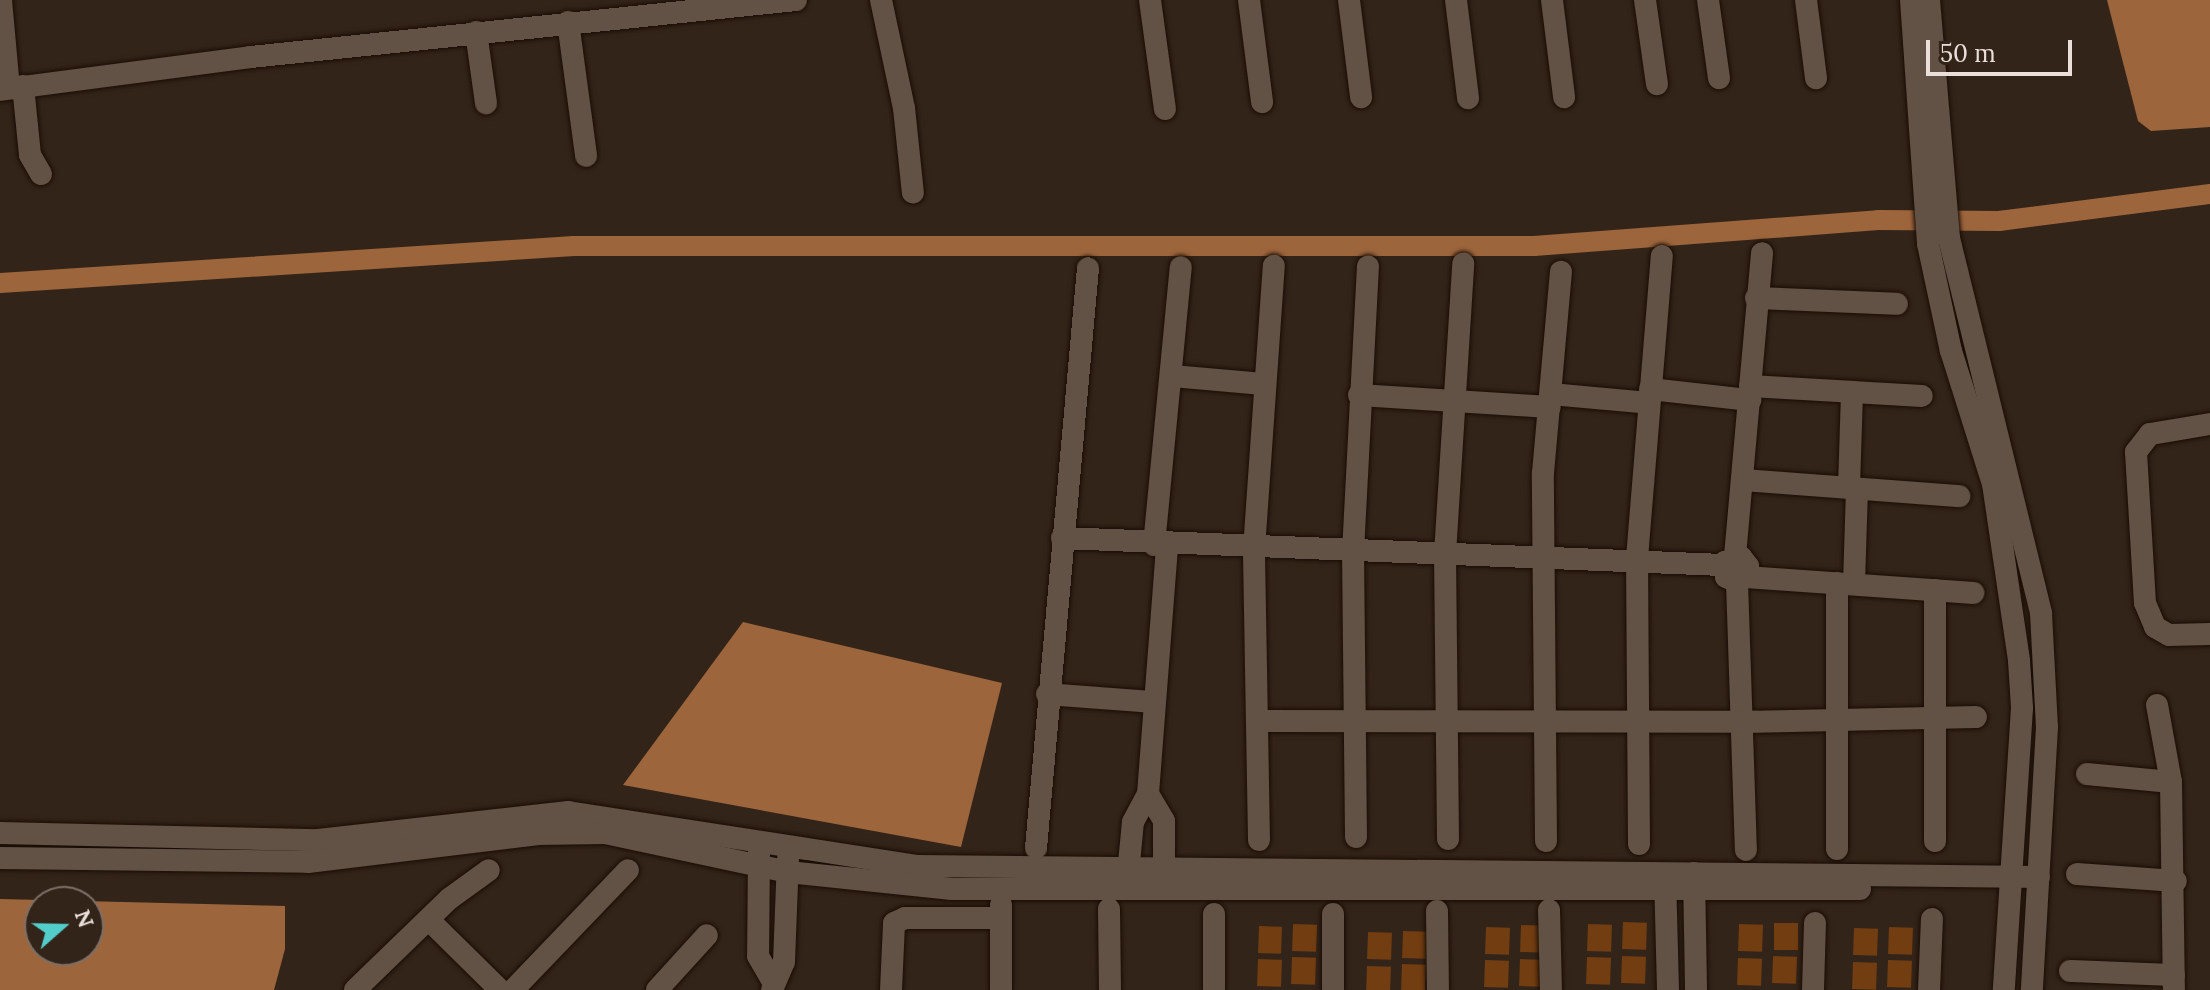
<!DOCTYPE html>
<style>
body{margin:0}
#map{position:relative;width:2210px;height:990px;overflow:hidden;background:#332419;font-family:Lora,serif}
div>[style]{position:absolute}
.water>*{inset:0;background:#9d653c}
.canal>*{height:20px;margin:-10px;padding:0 10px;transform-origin:10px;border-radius:10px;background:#9d653c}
.building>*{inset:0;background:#713d11;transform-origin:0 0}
.roads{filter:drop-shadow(0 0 2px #1a0d04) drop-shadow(0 0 2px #1a0d04)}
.minor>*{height:22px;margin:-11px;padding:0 11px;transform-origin:11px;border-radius:11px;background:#625145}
span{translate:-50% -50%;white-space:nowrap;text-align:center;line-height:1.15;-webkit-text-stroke:6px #332419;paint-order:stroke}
.north{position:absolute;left:24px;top:886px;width:80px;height:80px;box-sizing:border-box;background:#332419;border:2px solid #7d6f66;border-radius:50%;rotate:70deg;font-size:22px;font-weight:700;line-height:32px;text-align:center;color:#ebe0d9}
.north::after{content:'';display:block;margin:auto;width:28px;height:36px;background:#53cdca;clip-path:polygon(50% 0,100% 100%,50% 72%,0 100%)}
.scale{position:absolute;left:1926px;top:40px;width:146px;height:36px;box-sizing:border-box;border:4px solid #ebe0d9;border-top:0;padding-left:10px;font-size:24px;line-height:28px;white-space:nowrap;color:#ebe0d9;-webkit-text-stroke:6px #332419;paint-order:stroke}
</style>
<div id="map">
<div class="water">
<div style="clip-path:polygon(2107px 0,2210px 0,2210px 127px,2151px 131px,2138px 121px)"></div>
<div style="clip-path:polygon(743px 622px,1002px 683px,961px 847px,623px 785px)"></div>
<div style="clip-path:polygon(evenodd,0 899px,285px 906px,285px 949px,274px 990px,0 990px,0 899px,40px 902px,88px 902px,88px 950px,40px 950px,40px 902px)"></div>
</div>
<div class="canal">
<div style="left:0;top:283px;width:575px;rotate:-3.69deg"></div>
<div style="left:574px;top:246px;width:960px"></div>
<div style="left:1534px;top:246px;width:345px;rotate:-4.3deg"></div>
<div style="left:1878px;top:220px;width:121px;rotate:0.5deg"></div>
<div style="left:1999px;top:221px;width:213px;rotate:-7.3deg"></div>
</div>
<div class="building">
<div style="left:1623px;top:922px;width:24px;height:27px;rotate:2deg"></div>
<div style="left:1774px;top:923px;width:24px;height:27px"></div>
<div style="left:1293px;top:924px;width:24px;height:27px;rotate:2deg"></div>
<div style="left:1588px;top:924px;width:24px;height:27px;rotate:2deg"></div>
<div style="left:1739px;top:924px;width:24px;height:27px;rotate:2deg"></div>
<div style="left:1521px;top:925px;width:24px;height:27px;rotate:2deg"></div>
<div style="left:1259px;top:926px;width:23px;height:27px;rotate:2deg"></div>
<div style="left:1486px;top:927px;width:24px;height:27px;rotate:2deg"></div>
<div style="left:1889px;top:927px;width:24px;height:27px;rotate:2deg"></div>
<div style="left:1854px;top:928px;width:24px;height:27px;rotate:2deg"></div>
<div style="left:1403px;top:931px;width:24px;height:27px;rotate:2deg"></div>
<div style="left:1368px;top:932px;width:24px;height:27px;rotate:2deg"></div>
<div style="left:1622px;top:956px;width:24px;height:27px;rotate:2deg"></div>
<div style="left:1773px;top:956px;width:24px;height:27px;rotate:2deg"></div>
<div style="left:1292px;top:957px;width:24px;height:27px;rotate:2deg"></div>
<div style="left:1587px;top:957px;width:24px;height:27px;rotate:2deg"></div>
<div style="left:1738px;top:958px;width:24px;height:27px;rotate:2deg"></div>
<div style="left:1258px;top:959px;width:24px;height:27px;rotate:2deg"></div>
<div style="left:1520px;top:959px;width:24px;height:27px;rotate:2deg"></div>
<div style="left:1485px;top:960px;width:24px;height:27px;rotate:2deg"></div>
<div style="left:1888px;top:960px;width:24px;height:27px;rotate:2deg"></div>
<div style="left:1853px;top:962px;width:24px;height:27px;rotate:2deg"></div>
<div style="left:1402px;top:964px;width:24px;height:26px;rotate:2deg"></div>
<div style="left:1367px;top:966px;width:24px;height:24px;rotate:2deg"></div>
</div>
<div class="roads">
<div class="minor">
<div style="left:1px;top:0;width:88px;rotate:84.8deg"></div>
<div style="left:881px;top:0;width:110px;rotate:78deg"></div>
<div style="left:904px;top:108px;width:85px;rotate:84deg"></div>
<div style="left:1150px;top:0;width:110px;rotate:82.2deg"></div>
<div style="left:1249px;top:0;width:103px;rotate:82.7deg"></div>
<div style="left:1349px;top:0;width:98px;rotate:82.9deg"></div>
<div style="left:1456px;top:0;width:99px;rotate:83deg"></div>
<div style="left:1552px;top:0;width:98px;rotate:82.9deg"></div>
<div style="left:1645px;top:0;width:85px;rotate:81.9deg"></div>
<div style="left:1708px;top:0;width:79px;rotate:82deg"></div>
<div style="left:1806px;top:0;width:79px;rotate:82.7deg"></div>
<div style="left:1911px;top:0;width:245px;rotate:86deg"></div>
<div style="left:1928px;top:244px;width:109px;rotate:77.9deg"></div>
<div style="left:1951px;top:351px;width:139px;rotate:72.5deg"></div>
<div style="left:1993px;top:484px;width:179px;rotate:81.6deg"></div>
<div style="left:2019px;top:661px;width:47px;rotate:86.3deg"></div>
<div style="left:2022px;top:708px;width:283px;rotate:93.7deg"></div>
<div style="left:1929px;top:0;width:239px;rotate:85.2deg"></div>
<div style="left:1949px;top:238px;width:386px;rotate:76.2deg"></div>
<div style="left:2041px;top:613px;width:114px;rotate:87deg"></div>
<div style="left:2047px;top:727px;width:263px;rotate:93.3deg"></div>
<div style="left:568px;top:22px;width:135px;rotate:82.3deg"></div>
<div style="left:476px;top:32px;width:72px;rotate:82deg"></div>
<div style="left:23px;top:86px;width:69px;rotate:84.2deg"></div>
<div style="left:30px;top:155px;width:22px;rotate:60deg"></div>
<div style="left:0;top:90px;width:253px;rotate:-7.5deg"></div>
<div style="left:251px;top:57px;width:548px;rotate:-5.97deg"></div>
<div style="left:1756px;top:298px;width:141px;rotate:2.4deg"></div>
<div style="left:1172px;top:376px;width:92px;rotate:5deg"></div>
<div style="left:1750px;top:386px;width:172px;rotate:3.3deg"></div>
<div style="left:1650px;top:389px;width:101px;rotate:6.3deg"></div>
<div style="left:1551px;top:394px;width:98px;rotate:5.2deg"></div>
<div style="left:1359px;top:395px;width:191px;rotate:3.6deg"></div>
<div style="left:2210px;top:424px;width:61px;rotate:170.5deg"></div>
<div style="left:2150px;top:434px;width:23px;rotate:128deg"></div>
<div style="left:2136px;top:452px;width:151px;rotate:86.6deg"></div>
<div style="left:2145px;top:603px;width:26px;rotate:67deg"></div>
<div style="left:2155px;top:627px;width:16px;rotate:30deg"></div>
<div style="left:2169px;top:635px;width:41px;rotate:-1.4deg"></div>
<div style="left:1744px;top:480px;width:216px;rotate:4.3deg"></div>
<div style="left:1849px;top:488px;width:96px;rotate:-88.2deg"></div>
<div style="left:1062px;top:538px;width:662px;rotate:2.34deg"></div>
<div style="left:1154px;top:545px;width:279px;rotate:-84.5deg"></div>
<div style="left:1735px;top:556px;width:304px;rotate:-84.9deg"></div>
<div style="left:1746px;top:577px;width:11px;rotate:-80deg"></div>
<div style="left:1748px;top:566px;width:11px;rotate:-128deg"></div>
<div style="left:1741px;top:557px;width:17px;rotate:163deg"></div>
<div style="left:1725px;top:562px;width:15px;rotate:86deg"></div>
<div style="left:1726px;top:577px;width:12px;rotate:24deg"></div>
<div style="left:1737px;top:582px;width:10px;rotate:-29deg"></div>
<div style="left:1746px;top:577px;width:228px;rotate:4deg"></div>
<div style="left:1737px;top:582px;width:268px;rotate:88.1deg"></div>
<div style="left:1837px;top:583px;width:266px;rotate:90deg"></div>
<div style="left:1854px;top:584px;width:95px;rotate:-88.2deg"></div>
<div style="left:1047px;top:694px;width:107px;rotate:4.3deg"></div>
<div style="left:2157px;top:705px;width:78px;rotate:79.7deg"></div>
<div style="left:2171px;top:782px;width:208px;rotate:89.2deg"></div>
<div style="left:1259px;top:721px;width:482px;rotate:0.1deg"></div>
<div style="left:1741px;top:722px;width:235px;rotate:-1.2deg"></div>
<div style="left:2087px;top:774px;width:84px;rotate:5.4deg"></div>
<div style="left:1148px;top:794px;width:31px;rotate:59deg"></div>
<div style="left:1164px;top:821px;width:63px;rotate:90deg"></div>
<div style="left:0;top:833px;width:318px;rotate:1.3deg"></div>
<div style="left:318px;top:840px;width:252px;rotate:-6.4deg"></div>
<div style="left:568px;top:812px;width:354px;rotate:8.8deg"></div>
<div style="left:918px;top:866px;width:1121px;rotate:0.56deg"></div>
<div style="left:1356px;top:837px;width:285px;rotate:-90.6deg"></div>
<div style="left:1353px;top:552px;width:286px;rotate:-87deg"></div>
<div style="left:1448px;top:839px;width:285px;rotate:-90.6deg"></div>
<div style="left:1445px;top:554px;width:291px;rotate:-86.4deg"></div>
<div style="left:1259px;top:840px;width:291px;rotate:-91deg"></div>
<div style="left:1254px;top:549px;width:284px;rotate:-86deg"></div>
<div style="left:1546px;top:841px;width:368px;rotate:-90.5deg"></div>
<div style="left:1543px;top:473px;width:202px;rotate:-84.9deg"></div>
<div style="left:1935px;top:841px;width:251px;rotate:-90deg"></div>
<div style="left:1639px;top:844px;width:286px;rotate:-90.4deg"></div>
<div style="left:1637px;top:558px;width:303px;rotate:-85.3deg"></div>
<div style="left:1036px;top:848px;width:582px;rotate:-84.88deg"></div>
<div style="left:759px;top:851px;width:105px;rotate:90.5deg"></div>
<div style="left:758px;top:956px;width:30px;rotate:60deg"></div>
<div style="left:0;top:858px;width:308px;rotate:0.7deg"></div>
<div style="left:308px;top:862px;width:232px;rotate:-6.9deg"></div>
<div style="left:538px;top:834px;width:67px;rotate:-0.9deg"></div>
<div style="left:605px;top:833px;width:187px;rotate:12deg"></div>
<div style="left:788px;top:872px;width:165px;rotate:5.9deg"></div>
<div style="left:952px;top:889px;width:908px"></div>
<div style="left:1694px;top:873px;width:117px;rotate:89deg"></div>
<div style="left:2077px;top:874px;width:99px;rotate:4deg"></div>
<div style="left:1665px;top:875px;width:115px;rotate:88.5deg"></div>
<div style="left:1127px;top:884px;width:62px;rotate:-84.5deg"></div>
<div style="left:1133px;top:822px;width:32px;rotate:-62deg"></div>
<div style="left:1148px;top:794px;width:249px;rotate:-85.6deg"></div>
<div style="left:1001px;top:905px;width:85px;rotate:90deg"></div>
<div style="left:1109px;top:909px;width:81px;rotate:89.3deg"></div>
<div style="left:1549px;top:910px;width:80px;rotate:88.6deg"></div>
<div style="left:1437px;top:911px;width:79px;rotate:89.3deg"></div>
<div style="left:1214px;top:914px;width:76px;rotate:90deg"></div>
<div style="left:429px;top:920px;width:100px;rotate:44.6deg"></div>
<div style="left:2070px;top:971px;width:104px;rotate:2.2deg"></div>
<div style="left:355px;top:990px;width:131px;rotate:-44.1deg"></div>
<div style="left:449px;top:899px;width:49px;rotate:-35.9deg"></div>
<div style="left:513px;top:990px;width:166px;rotate:-46.2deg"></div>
<div style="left:657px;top:990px;width:74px;rotate:-47.7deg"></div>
<div style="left:772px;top:990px;width:30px;rotate:-67deg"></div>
<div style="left:784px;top:962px;width:103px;rotate:-87.8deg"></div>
<div style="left:891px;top:990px;width:67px;rotate:-87.4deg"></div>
<div style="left:894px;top:923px;width:12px;rotate:-24deg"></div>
<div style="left:905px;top:918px;width:96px"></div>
<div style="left:1333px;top:990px;width:76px;rotate:-90deg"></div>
<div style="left:1813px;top:990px;width:67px;rotate:-88.3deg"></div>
<div style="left:1929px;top:990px;width:71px;rotate:-87.6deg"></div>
</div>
</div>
<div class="north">N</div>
<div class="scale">50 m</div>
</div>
